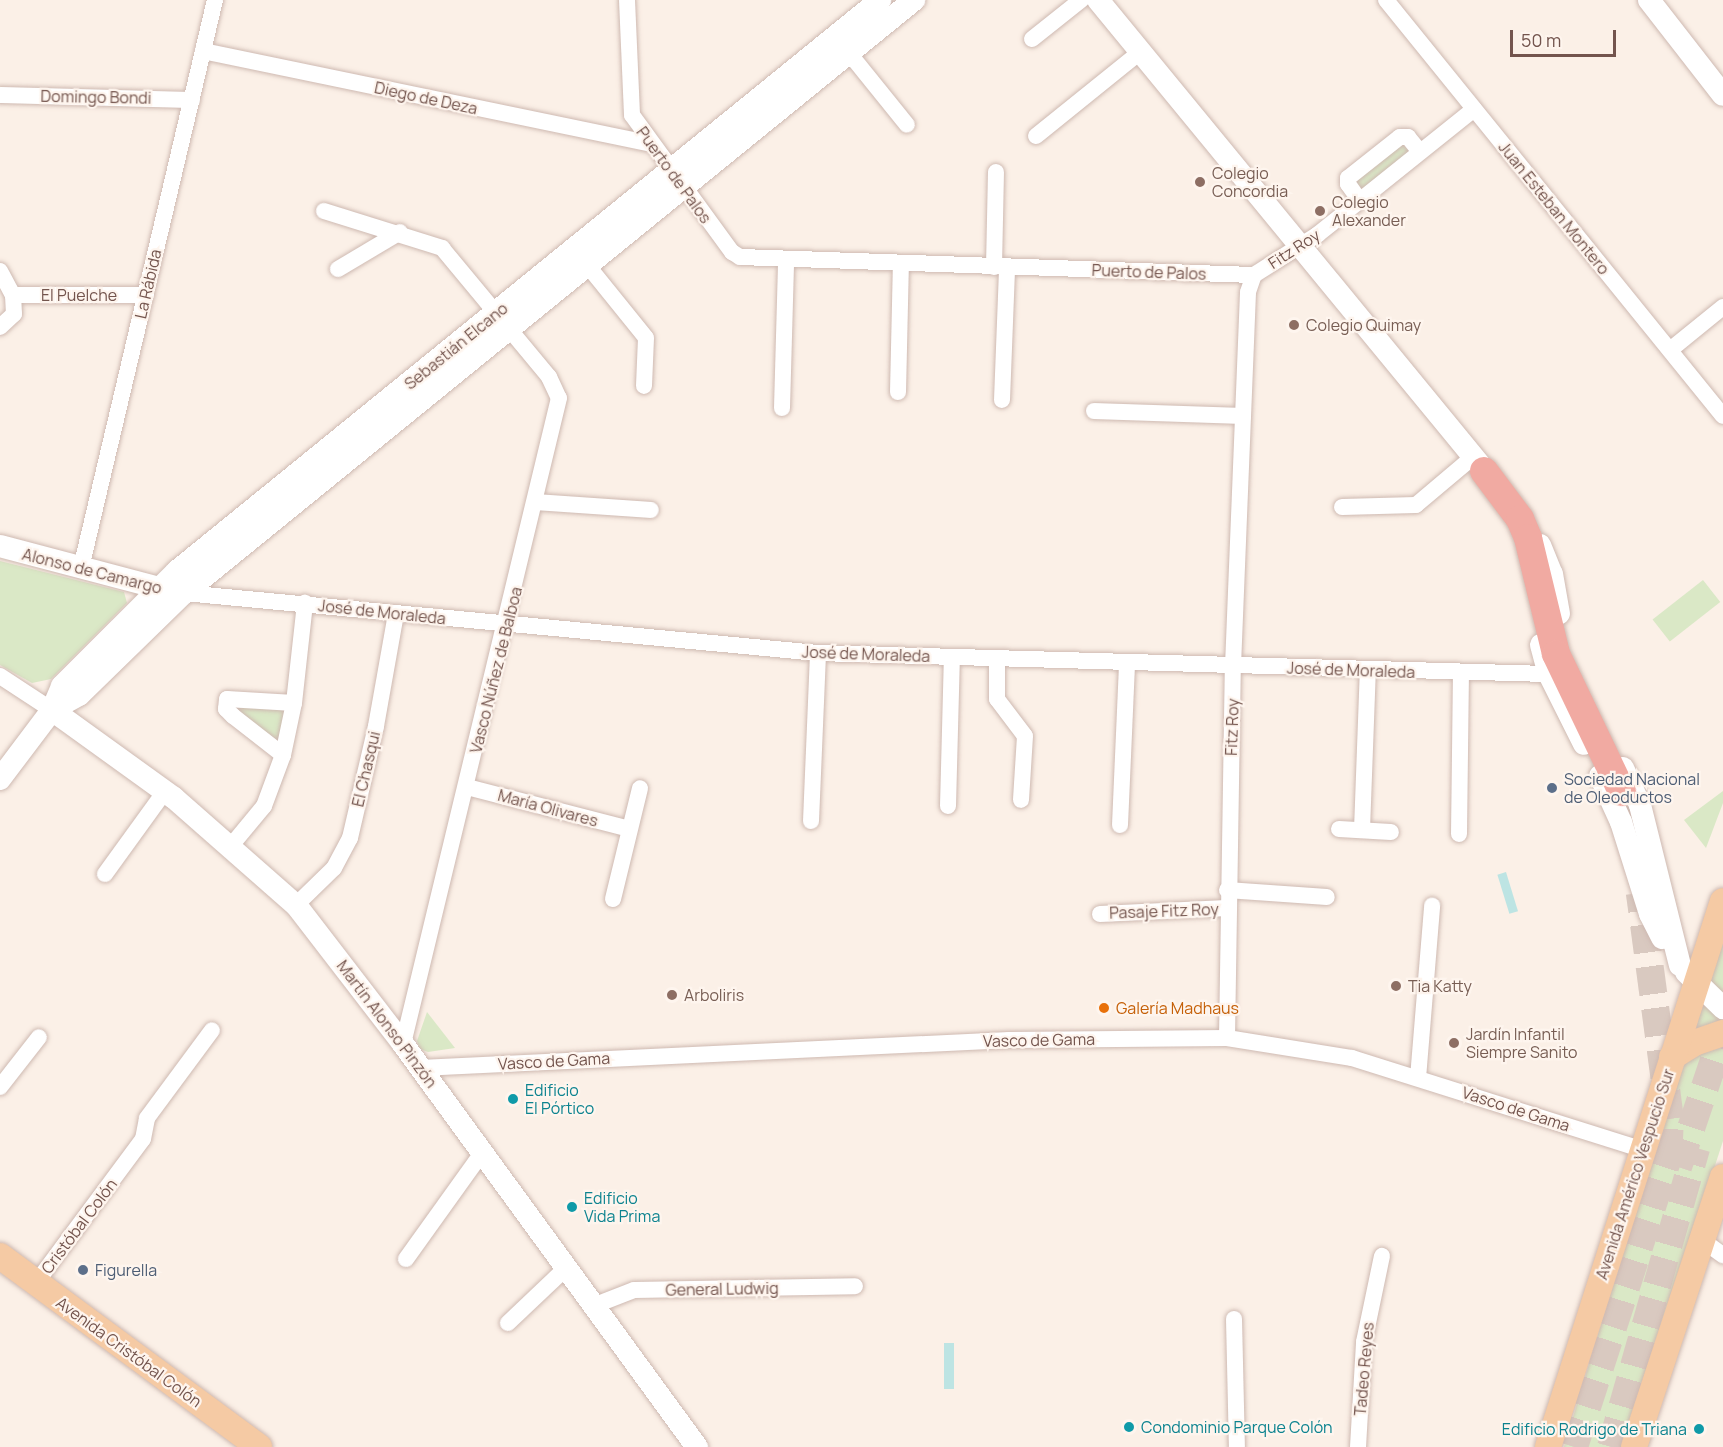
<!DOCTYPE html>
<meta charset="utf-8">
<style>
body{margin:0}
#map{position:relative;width:1723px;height:1447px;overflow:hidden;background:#fbf0e7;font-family:Manrope,sans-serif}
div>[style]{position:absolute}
.green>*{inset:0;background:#dae8c6;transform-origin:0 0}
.water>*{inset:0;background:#bde4e3;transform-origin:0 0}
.highway-tunnel>*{height:28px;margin-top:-14px;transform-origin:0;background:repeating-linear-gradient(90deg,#d9c9c0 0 28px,transparent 0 42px)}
.roads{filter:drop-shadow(0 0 2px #ceb9b1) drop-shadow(0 0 2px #ceb9b1)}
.street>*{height:16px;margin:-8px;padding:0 8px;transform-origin:8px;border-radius:8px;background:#fff}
.secondary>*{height:22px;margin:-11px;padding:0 11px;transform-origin:11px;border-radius:11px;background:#fff}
.primary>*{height:26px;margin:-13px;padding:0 13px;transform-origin:13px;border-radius:13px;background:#f5caa4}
.highway>*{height:28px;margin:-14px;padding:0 14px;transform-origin:14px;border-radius:14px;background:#f1aaa2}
.dots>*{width:16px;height:16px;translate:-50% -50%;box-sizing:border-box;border:3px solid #fef5ee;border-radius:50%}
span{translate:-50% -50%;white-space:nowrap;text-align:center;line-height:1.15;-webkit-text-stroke:4.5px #fef5ee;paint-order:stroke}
.street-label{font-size:16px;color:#73544d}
.education-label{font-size:16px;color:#785e54}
.left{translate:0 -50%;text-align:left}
.service-label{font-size:16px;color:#4e5e75}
.food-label{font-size:16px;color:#c56008}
.culture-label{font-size:16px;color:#0d838f}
.right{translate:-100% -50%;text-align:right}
.scale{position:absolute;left:1510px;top:30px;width:106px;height:27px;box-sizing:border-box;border:3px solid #73544d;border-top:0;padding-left:8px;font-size:18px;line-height:21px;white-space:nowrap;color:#73544d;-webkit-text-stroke:4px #fef5ee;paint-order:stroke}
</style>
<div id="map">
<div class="green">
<div style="left:1402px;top:143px;width:14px;height:60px;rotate:51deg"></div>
<div style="clip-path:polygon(0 561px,124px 592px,127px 603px,51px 679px,32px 683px,0 665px)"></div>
<div style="left:1703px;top:580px;width:28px;height:64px;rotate:52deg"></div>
<div style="clip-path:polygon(230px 702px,290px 707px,281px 747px)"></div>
<div style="clip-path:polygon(1723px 791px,1723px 803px,1706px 848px,1684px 820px)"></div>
<div style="clip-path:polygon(1723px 941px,1723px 1141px,1623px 1447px,1564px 1447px,1647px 1172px)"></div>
<div style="clip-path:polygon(427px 1012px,455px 1048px,428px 1052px,420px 1049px,417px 1041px)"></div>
</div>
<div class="water">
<div style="left:1506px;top:872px;width:41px;height:9px;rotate:73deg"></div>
<div style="left:944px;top:1343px;width:10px;height:46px"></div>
</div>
<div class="highway-tunnel">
<div style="left:1622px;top:792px;width:22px;rotate:69deg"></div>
<div style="left:1630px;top:813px;width:40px;rotate:82.9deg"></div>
<div style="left:1678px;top:1167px;width:141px;rotate:-71.4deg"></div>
<div style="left:1574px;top:1447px;width:305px;rotate:-72deg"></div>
<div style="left:1668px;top:1157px;width:38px;rotate:-87deg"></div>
<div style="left:1670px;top:1119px;width:228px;rotate:-97.6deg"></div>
<div style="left:1611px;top:1447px;width:311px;rotate:-74.1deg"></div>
</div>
<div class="roads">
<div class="street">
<div style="left:627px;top:0;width:115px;rotate:87.5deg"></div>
<div style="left:632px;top:115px;width:170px;rotate:53.9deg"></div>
<div style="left:732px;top:252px;width:9px;rotate:32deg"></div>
<div style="left:740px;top:257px;width:514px;rotate:2.01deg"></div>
<div style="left:1386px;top:0;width:535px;rotate:50.99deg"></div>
<div style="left:1032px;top:39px;width:63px;rotate:-38.5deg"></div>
<div style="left:203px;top:51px;width:455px;rotate:11.7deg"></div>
<div style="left:849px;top:53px;width:92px;rotate:51.1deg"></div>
<div style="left:0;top:95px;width:192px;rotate:1.5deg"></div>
<div style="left:1036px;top:136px;width:134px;rotate:-38.9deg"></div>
<div style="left:1360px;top:201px;width:21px;rotate:-125deg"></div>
<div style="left:1348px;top:184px;width:6px;rotate:-90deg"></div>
<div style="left:1348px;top:178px;width:66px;rotate:-38.3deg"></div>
<div style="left:1400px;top:137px;width:8px"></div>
<div style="left:1408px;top:137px;width:19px;rotate:51deg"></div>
<div style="left:324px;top:211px;width:124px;rotate:17.4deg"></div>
<div style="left:442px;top:248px;width:168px;rotate:50.3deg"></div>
<div style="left:549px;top:377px;width:23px;rotate:65deg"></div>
<div style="left:559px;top:398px;width:665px;rotate:103.58deg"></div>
<div style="left:588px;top:266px;width:92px;rotate:51.1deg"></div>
<div style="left:646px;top:338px;width:48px;rotate:92.4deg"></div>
<div style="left:994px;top:267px;width:95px;rotate:-88.8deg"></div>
<div style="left:338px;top:269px;width:72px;rotate:-30.8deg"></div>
<div style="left:0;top:271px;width:27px;rotate:62deg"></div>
<div style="left:13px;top:295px;width:19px;rotate:87deg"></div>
<div style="left:14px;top:314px;width:19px;rotate:137deg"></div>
<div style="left:13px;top:295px;width:133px"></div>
<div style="left:1670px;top:350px;width:68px;rotate:-39.1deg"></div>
<div style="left:898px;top:392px;width:128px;rotate:-88.7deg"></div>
<div style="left:1002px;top:400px;width:133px;rotate:-87.8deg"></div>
<div style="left:782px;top:408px;width:147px;rotate:-88.4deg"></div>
<div style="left:1094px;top:411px;width:149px;rotate:1.9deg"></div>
<div style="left:536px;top:502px;width:115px;rotate:4deg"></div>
<div style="left:1342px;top:507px;width:74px;rotate:-1.5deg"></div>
<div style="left:1416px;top:505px;width:75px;rotate:-40.1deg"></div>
<div style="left:81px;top:568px;width:584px;rotate:-76.73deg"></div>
<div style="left:184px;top:593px;width:637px;rotate:5.41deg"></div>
<div style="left:818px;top:653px;width:731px;rotate:1.65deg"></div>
<div style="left:997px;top:658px;width:41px;rotate:90deg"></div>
<div style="left:997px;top:699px;width:46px;rotate:52.9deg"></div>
<div style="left:1025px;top:736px;width:64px;rotate:93.6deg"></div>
<div style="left:0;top:676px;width:62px;rotate:33.2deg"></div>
<div style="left:283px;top:755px;width:63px;rotate:-142deg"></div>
<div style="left:233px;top:716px;width:10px;rotate:-135deg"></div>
<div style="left:226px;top:709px;width:10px;rotate:-84deg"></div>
<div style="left:227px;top:699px;width:67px;rotate:3.4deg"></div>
<div style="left:467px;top:787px;width:167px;rotate:14.5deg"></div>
<div style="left:948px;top:806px;width:149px;rotate:-88.5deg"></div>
<div style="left:811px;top:821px;width:168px;rotate:-87.6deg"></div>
<div style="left:1120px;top:825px;width:162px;rotate:-87.5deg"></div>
<div style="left:1339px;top:829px;width:52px;rotate:3.3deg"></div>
<div style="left:1362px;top:830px;width:160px;rotate:-87.9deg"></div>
<div style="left:1459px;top:834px;width:161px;rotate:-89.3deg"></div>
<div style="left:230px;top:847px;width:53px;rotate:-50.3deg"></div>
<div style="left:264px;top:806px;width:54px;rotate:-69.6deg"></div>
<div style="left:283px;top:755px;width:53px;rotate:-78.1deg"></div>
<div style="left:294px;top:703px;width:101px;rotate:-83.7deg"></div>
<div style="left:105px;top:874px;width:102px;rotate:-54.1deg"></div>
<div style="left:1227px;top:890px;width:100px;rotate:4deg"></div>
<div style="left:613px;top:899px;width:114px;rotate:-76.3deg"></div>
<div style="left:296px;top:905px;width:53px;rotate:-44.2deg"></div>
<div style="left:334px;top:868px;width:34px;rotate:-62deg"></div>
<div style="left:350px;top:838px;width:115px;rotate:-76.9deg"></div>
<div style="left:376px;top:726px;width:114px;rotate:-79.9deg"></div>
<div style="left:1100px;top:914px;width:127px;rotate:-2.7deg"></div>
<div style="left:1227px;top:1038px;width:372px;rotate:-89.1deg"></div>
<div style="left:1233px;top:666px;width:374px;rotate:-87.7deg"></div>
<div style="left:1248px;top:292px;width:18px;rotate:-71deg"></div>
<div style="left:1254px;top:275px;width:75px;rotate:-32.4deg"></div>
<div style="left:1317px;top:235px;width:201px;rotate:-38.7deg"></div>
<div style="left:420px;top:1068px;width:590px;rotate:-2.72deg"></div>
<div style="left:1009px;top:1040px;width:218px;rotate:-0.5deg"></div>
<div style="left:1227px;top:1038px;width:127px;rotate:9.1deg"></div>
<div style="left:1352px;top:1058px;width:305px;rotate:17.5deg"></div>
<div style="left:1418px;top:1078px;width:173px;rotate:-85.3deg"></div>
<div style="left:0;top:1087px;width:63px;rotate:-52deg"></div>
<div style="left:1702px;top:1240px;width:26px;rotate:36deg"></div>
<div style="left:406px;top:1259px;width:130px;rotate:-54.4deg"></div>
<div style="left:36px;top:1283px;width:179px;rotate:-53.4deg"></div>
<div style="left:143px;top:1139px;width:21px;rotate:-79deg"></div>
<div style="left:147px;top:1118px;width:109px;rotate:-53.5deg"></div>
<div style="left:593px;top:1306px;width:44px;rotate:-21.3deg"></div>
<div style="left:634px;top:1290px;width:221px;rotate:-1deg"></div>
<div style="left:1234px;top:1319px;width:128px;rotate:88.7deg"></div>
<div style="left:508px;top:1323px;width:79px;rotate:-43.5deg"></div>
<div style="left:1358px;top:1447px;width:105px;rotate:-86.7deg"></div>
<div style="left:1364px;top:1342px;width:88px;rotate:-78.2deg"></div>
</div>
<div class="secondary">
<div style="left:1098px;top:0;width:624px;rotate:50.59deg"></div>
<div style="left:1649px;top:0;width:120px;rotate:52.1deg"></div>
<div style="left:1540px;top:545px;width:31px;rotate:68deg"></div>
<div style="left:1552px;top:574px;width:40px;rotate:80deg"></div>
<div style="left:0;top:546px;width:176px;rotate:14.8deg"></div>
<div style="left:1541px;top:645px;width:30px;rotate:75deg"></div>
<div style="left:1549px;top:674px;width:78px;rotate:63.4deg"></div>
<div style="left:52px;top:710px;width:31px;rotate:-29deg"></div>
<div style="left:79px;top:695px;width:146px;rotate:-44.2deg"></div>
<div style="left:184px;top:593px;width:941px;rotate:-39.09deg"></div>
<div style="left:52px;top:710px;width:150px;rotate:35.8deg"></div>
<div style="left:174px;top:798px;width:162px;rotate:41.3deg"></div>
<div style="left:296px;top:905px;width:175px;rotate:52.4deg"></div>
<div style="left:403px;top:1044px;width:499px;rotate:53.9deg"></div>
<div style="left:1623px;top:768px;width:41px;rotate:65.3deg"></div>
<div style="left:1640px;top:805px;width:165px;rotate:76deg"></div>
<div style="left:1600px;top:776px;width:51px;rotate:65.5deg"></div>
<div style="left:1621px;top:822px;width:96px;rotate:72.5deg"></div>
<div style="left:1650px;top:914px;width:27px;rotate:63deg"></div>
<div style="left:0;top:779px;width:86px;rotate:-53deg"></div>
<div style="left:52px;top:710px;width:26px;rotate:-67deg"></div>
<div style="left:62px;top:686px;width:163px;rotate:-45deg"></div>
<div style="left:177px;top:571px;width:906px;rotate:-39.08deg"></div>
<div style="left:1686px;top:972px;width:52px;rotate:44.2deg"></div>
</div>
<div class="primary">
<div style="left:1672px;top:1057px;width:26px;rotate:-32deg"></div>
<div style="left:1694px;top:1043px;width:31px;rotate:-19deg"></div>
<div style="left:0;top:1256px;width:322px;rotate:36.4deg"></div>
<div style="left:1548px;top:1447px;width:573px;rotate:-72.23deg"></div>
<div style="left:1634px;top:1447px;width:284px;rotate:-71.8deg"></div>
</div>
<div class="highway">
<div style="left:1484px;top:471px;width:60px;rotate:53.1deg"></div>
<div style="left:1520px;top:519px;width:21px;rotate:67deg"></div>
<div style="left:1528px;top:538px;width:119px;rotate:76.4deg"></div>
<div style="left:1556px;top:654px;width:153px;rotate:64.4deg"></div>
</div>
</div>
<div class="dots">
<div style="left:1200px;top:182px;background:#8d6e63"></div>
<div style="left:1320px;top:211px;background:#8d6e63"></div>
<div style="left:1294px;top:325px;background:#8d6e63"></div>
<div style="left:1552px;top:788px;background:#5c6f8a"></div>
<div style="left:1396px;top:986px;background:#8d6e63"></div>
<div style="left:672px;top:995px;background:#8d6e63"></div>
<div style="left:1104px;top:1008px;background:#e8710a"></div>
<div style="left:1454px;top:1043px;background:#8d6e63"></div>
<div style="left:513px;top:1099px;background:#0f9aa8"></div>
<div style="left:572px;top:1207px;background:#0f9aa8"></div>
<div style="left:83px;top:1270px;background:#5c6f8a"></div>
<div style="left:1129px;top:1427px;background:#0f9aa8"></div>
<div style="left:1699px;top:1429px;background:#0f9aa8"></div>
</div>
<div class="street-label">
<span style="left:96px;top:97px;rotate:1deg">Domingo Bondi</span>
<span style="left:426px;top:98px;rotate:12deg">Diego de Deza</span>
<span style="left:674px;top:175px;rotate:54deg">Puerto de Palos</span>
<span style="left:1554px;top:208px;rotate:51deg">Juan Esteban Montero</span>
<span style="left:1294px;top:249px;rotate:-33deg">Fitz Roy</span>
<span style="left:1149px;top:272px;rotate:2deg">Puerto de Palos</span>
<span style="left:148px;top:284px;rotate:-77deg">La Rábida</span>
<span style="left:79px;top:295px">El Puelche</span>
<span style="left:456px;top:346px;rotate:-39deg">Sebastián Elcano</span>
<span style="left:92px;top:571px;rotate:14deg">Alonso de Camargo</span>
<span style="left:382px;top:612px;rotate:6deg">José de Moraleda</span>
<span style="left:866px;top:654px;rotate:2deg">José de Moraleda</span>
<span style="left:496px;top:670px;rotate:-76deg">Vasco Núñez de Balboa</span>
<span style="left:1351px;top:670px;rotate:2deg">José de Moraleda</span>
<span style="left:1232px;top:727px;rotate:-88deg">Fitz Roy</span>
<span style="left:366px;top:769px;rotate:-77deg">El Chasqui</span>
<span style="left:548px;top:808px;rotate:15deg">María Olivares</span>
<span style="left:1164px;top:911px;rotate:-2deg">Pasaje Fitz Roy</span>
<span style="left:387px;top:1024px;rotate:53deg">Martín Alonso Pinzón</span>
<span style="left:1039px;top:1040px;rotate:-1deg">Vasco de Gama</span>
<span style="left:554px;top:1061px;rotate:-3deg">Vasco de Gama</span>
<span style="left:1516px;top:1109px;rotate:18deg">Vasco de Gama</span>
<span style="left:1635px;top:1174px;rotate:-72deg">Avenida Américo Vespucio Sur</span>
<span style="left:79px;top:1226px;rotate:-53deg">Cristóbal Colón</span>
<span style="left:722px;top:1289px;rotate:-1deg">General Ludwig</span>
<span style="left:129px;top:1352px;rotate:36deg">Avenida Cristóbal Colón</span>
<span style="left:1364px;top:1369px;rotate:-85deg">Tadeo Reyes</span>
</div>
<div class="education-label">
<span class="left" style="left:1212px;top:182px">Colegio<br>Concordia</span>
<span class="left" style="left:1332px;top:211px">Colegio<br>Alexander</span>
<span class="left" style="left:1306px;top:325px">Colegio Quimay</span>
<span class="left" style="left:1408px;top:986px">Tia Katty</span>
<span class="left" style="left:684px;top:995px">Arboliris</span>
<span class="left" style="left:1466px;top:1043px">Jardín Infantil<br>Siempre Sanito</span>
</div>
<div class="service-label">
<span class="left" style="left:1564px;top:788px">Sociedad Nacional<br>de Oleoductos</span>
<span class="left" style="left:95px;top:1270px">Figurella</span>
</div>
<div class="food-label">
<span class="left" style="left:1116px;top:1008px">Galería Madhaus</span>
</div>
<div class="culture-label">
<span class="left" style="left:525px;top:1099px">Edificio<br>El Pórtico</span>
<span class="left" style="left:584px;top:1207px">Edificio<br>Vida Prima</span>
<span class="left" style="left:1141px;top:1427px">Condominio Parque Colón</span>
<span class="right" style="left:1687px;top:1429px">Edificio Rodrigo de Triana</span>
</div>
<div class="scale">50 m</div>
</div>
